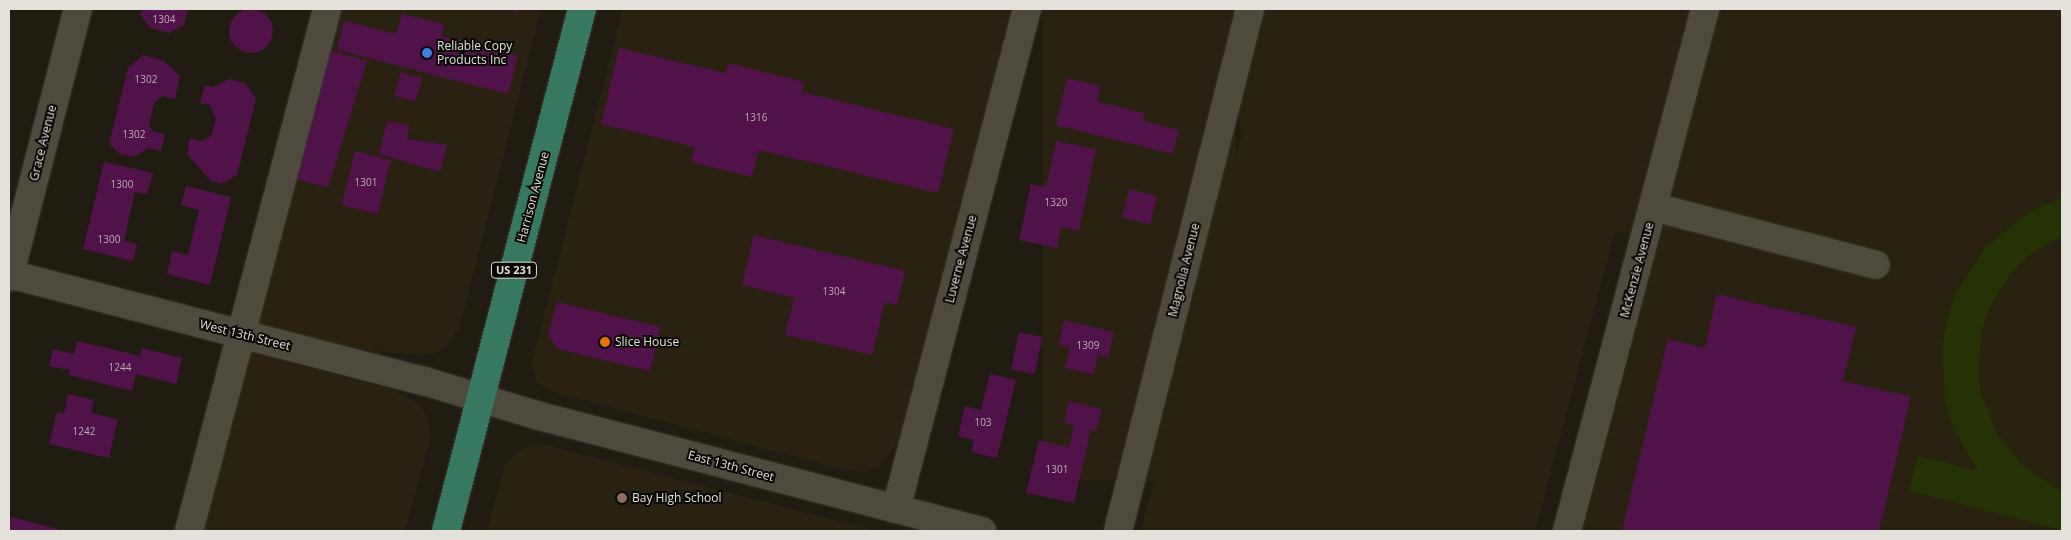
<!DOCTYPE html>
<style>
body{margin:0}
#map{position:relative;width:2071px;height:540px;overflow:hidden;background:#211c11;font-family:"Open Sans",sans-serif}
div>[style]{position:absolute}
.built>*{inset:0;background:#292211;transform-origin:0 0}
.green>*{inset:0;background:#243206}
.building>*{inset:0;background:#501248;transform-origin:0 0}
.round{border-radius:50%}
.roads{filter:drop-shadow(0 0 1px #3b3731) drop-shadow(0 0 1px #3b3731)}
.minor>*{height:28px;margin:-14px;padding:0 14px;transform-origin:14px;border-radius:14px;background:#4f4a3e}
.major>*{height:28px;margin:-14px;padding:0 14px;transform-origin:14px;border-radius:14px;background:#367960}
.dots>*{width:14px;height:14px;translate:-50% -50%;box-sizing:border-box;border:2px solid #090704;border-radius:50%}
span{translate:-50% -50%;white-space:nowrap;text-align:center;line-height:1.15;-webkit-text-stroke:4px #090704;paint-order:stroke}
.number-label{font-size:10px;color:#bfadb6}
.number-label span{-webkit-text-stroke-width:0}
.shield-label span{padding:1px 4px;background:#090704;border:1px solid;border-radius:4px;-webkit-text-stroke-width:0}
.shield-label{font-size:11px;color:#e4e1da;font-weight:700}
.poi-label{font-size:12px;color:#e4e1da}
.left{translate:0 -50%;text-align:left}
.street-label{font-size:12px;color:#e4e1da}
.frame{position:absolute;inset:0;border:10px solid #e4e1da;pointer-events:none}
</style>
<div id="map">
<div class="built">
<div style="clip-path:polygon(318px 9px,541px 9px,459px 329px,448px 345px,437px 353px,421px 355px,371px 351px,237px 320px)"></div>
<div style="clip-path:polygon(623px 9px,1015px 9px,902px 436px,880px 466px,863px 472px,841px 469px,550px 391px,537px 382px,532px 362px)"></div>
<div style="left:1042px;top:9px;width:194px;height:472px"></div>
<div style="clip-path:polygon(1263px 9px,1691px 9px,1631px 234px,1615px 231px,1535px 531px,1144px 531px,1144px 518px,1241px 138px,1238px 112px)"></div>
<div style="clip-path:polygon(1720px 9px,2062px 9px,2062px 531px,1583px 531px)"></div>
<div style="clip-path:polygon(230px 346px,395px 391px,419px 404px,428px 417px,430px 439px,405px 531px,180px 531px)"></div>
<div style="clip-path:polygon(539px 445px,546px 445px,877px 531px,487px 531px,505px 464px,521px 449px)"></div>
</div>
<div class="green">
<div style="clip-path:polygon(2062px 198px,2062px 236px,2028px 256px,2012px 272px,1989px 308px,1982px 329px,1978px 372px,1981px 394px,1997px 434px,2025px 468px,2062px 491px,2062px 530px,1909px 491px,1918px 456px,1978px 471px,1953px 428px,1945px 402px,1942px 347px,1947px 320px,1955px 294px,1985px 248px,2027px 213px)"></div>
</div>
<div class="building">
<div style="clip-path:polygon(142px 9px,188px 9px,184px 25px,169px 33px,150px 28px,140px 14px)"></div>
<div style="clip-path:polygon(506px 9px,518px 9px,517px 12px)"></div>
<div class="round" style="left:229px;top:9px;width:44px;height:44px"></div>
<div style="clip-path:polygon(402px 14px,444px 24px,441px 36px,518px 56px,508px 94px,337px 50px,344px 21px,396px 34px)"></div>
<div style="clip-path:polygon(619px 48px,726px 73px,728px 63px,804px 82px,802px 92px,954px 129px,938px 193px,759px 150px,752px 177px,691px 162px,695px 147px,601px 124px)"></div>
<div style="clip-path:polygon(330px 50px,367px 61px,328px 188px,297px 179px)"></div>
<div style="clip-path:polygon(143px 55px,164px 61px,180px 76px,175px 99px,163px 96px,154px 103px,149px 126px,152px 131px,165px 134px,161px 151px,149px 148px,134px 157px,120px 154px,109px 144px,128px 68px)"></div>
<div style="left:401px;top:72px;width:22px;height:25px;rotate:16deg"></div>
<div style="clip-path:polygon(1067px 78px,1100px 86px,1097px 102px,1144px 113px,1143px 121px,1179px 130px,1173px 154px,1056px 125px)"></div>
<div style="clip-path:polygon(229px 79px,245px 83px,256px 99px,237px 175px,222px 184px,211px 181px,187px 154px,190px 138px,201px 141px,211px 136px,216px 119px,210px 105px,200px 103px,205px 85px,214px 87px)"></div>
<div style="clip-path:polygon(387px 121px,410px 126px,407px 139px,447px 145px,440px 172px,379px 154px)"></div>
<div style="clip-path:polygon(1056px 141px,1096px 149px,1079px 231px,1061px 227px,1057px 248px,1019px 240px,1031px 184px,1046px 187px)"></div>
<div style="left:355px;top:151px;width:37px;height:56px;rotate:14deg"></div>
<div style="clip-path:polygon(104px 162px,153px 173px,147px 194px,135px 192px,124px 241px,137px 244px,133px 261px,83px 249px)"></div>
<div style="clip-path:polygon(186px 186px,231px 197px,210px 285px,167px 274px,172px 251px,188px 255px,199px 210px,181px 205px)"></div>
<div style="left:1129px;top:189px;width:29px;height:29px;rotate:14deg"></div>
<div style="clip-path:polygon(754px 235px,905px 271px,897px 305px,885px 302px,872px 355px,785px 335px,794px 298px,742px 285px)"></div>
<div style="clip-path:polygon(1717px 294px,1856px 327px,1843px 381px,1911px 397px,1879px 531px,1622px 530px,1668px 339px,1705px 348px)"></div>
<div style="clip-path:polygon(557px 302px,661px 327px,650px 371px,557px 349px,548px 335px)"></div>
<div style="clip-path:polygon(1064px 320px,1114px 332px,1108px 357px,1098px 354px,1094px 375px,1065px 368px,1070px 348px,1059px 345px)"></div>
<div style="left:1019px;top:332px;width:24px;height:38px;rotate:12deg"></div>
<div style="clip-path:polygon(77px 341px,140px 356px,142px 348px,182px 358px,176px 384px,136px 374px,132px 391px,69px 375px,70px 370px,49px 366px,53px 349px,74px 354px)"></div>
<div style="clip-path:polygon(990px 374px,1016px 380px,997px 458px,971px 452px,974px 440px,958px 436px,965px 406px,981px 410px)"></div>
<div style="clip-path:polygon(68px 394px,94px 400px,91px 413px,118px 419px,109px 458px,49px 444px,57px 412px,64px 414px)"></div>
<div style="clip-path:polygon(1069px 401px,1102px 409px,1096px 431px,1091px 429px,1074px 503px,1026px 493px,1039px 440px,1069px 447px,1074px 425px,1064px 423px)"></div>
<div style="clip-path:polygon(11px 517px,58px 529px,58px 531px,9px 531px)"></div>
</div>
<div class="roads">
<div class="minor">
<div style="left:1654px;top:207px;width:229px;rotate:14.6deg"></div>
<div style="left:9px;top:274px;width:429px;rotate:14.5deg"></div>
<div style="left:424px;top:381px;width:117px;rotate:16.9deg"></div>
<div style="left:536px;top:415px;width:461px;rotate:14.6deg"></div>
<div style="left:9px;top:277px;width:277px;rotate:-75.6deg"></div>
<div style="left:896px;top:509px;width:517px;rotate:-75.32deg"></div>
<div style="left:189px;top:531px;width:540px;rotate:-75.19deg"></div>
<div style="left:1118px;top:531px;width:538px;rotate:-75.81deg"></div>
<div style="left:1567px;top:531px;width:540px;rotate:-75.19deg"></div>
</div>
<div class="major">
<div style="left:446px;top:531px;width:539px;rotate:-75.4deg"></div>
</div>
</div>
<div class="dots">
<div style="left:427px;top:53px;background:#3f7fe0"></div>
<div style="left:605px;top:342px;background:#e8710a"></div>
<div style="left:622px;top:498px;background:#8d6e63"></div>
</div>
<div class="number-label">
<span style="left:164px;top:20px">1304</span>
<span style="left:146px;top:80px">1302</span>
<span style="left:756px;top:118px">1316</span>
<span style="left:134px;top:135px">1302</span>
<span style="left:366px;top:183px">1301</span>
<span style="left:122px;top:185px">1300</span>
<span style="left:1056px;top:203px">1320</span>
<span style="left:109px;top:240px">1300</span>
<span style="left:834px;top:292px">1304</span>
<span style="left:1088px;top:346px">1309</span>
<span style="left:120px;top:368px">1244</span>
<span style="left:983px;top:423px">103</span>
<span style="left:84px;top:432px">1242</span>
<span style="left:1057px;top:470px">1301</span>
</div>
<div class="shield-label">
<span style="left:514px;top:270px">US 231</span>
</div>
<div class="poi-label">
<span class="left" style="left:437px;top:53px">Reliable Copy<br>Products Inc</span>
<span class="left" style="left:615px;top:342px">Slice House</span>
<span class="left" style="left:632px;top:498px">Bay High School</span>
</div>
<div class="street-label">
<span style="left:43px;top:143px;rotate:-76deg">Grace Avenue</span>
<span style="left:533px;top:197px;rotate:-75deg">Harrison Avenue</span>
<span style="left:961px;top:259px;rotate:-75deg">Luverne Avenue</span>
<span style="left:1184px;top:270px;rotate:-76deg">Magnolia Avenue</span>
<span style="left:1637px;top:270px;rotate:-75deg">McKenzie Avenue</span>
<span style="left:245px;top:335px;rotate:14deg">West 13th Street</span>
<span style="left:731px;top:466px;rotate:15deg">East 13th Street</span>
</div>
<div class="frame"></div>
</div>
